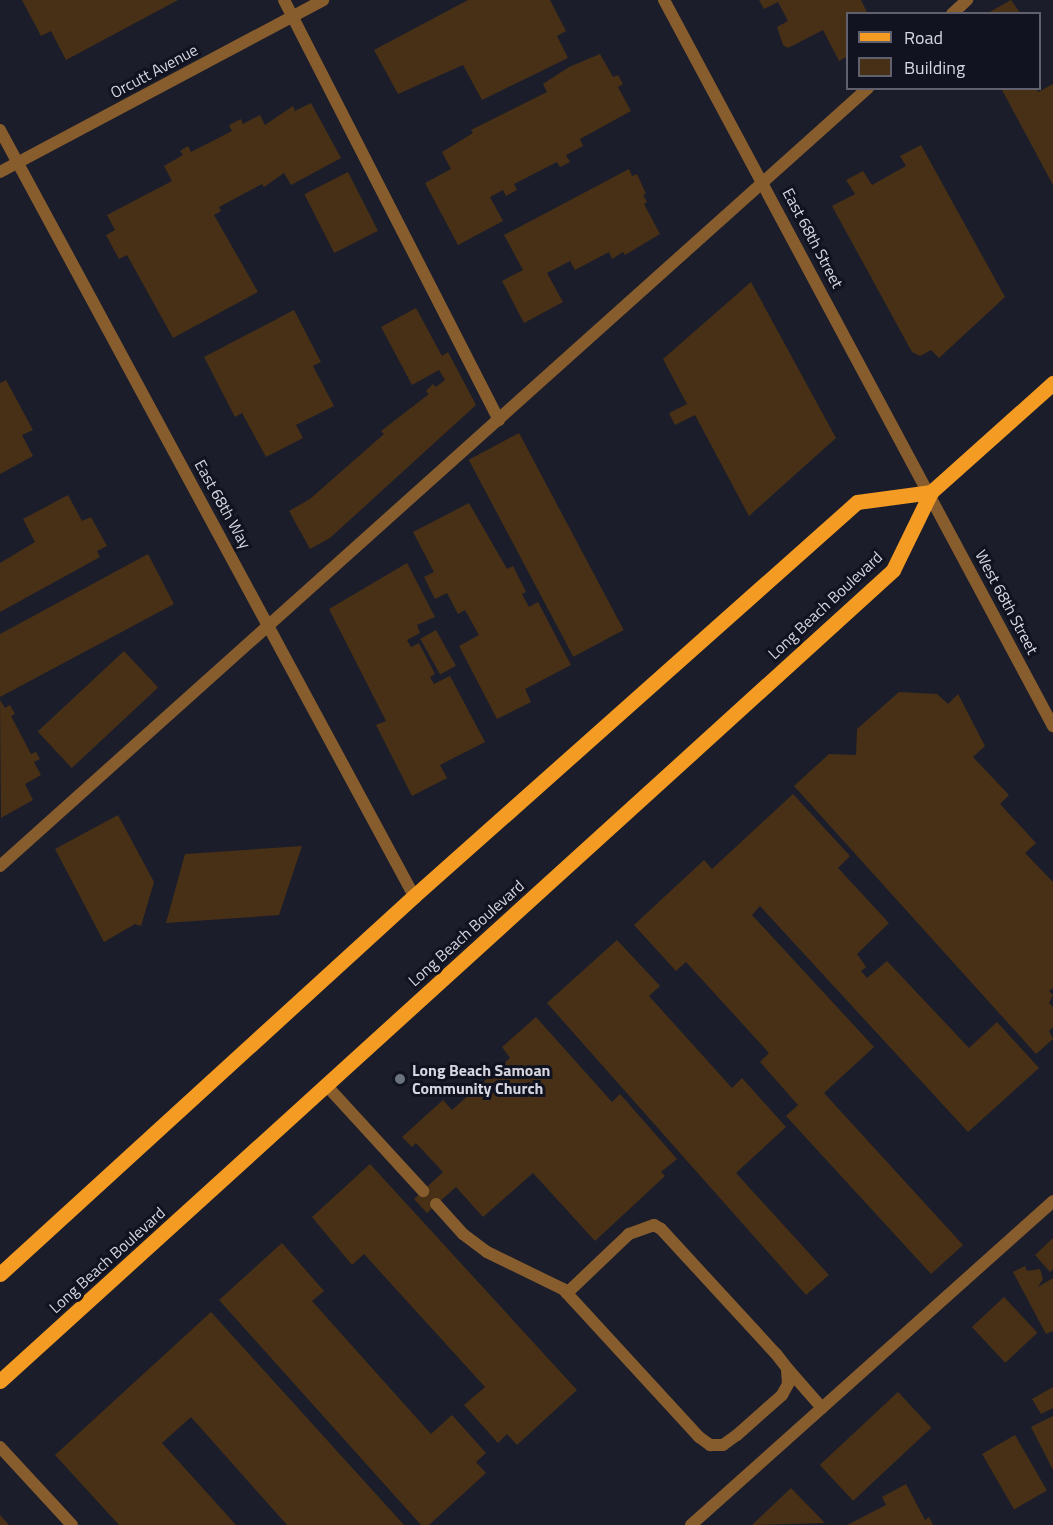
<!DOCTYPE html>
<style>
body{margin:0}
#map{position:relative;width:1053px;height:1525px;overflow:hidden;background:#1b1d2a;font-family:"Titillium Web",sans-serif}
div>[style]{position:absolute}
.building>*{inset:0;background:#473016;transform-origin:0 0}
.service>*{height:12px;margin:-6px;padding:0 6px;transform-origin:6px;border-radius:6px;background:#885d2d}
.minor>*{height:12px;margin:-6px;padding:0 6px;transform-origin:6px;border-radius:6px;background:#885d2d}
.primary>*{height:15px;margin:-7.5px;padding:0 7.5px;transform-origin:7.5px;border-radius:7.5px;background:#f49b23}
.dots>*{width:16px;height:16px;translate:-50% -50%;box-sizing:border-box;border:3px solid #121320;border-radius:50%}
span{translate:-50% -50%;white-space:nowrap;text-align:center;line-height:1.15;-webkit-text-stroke:6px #121320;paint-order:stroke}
.street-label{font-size:16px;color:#d5d6e0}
.poi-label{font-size:16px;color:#d5d6e0;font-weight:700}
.left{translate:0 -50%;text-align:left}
.legend{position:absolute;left:846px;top:12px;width:195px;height:78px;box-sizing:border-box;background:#121320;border:2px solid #60616d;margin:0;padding:8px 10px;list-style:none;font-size:18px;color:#d5d6e0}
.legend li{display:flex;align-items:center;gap:12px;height:30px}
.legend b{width:30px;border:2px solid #60616d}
</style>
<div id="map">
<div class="building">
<div style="clip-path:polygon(22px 0,178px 0,66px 60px,51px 31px,41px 36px)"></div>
<div style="clip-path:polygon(468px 0,550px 0,566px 31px,557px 36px,568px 58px,482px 100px,463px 65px,398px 94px,374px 50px)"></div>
<div style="clip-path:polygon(759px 0,861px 0,868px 14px,848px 14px,848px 56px,839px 61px,823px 30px,788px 48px,783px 45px,777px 27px,788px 21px,778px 2px,764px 9px)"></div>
<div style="clip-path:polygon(1011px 0,1021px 14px,986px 14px)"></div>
<div style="clip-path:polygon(600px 54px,613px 77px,618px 75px,623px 84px,618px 87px,631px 111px,580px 139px,583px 146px,566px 155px,570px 162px,560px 167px,557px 162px,514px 184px,517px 190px,506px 196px,503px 190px,490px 197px,503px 221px,458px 245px,425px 183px,451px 169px,442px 152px,473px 133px,471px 130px,547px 92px,543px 84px,569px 67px)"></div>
<div style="clip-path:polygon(1053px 84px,1053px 185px,1001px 88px,1036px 88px,1038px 92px)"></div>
<div style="clip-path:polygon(311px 103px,341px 158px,291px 185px,284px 173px,264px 187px,262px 184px,219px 207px,221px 211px,214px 215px,258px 292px,173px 338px,127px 255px,119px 259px,106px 235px,115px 230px,107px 215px,172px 181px,164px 166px,183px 155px,180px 151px,188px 146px,191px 152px,232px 131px,229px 125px,241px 119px,243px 124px,260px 115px,265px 125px,293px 106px,295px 111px)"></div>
<div style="clip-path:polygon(921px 145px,1005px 297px,939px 358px,931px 350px,920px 356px,912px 352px,832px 206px,855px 194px,846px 180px,863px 171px,872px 185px,906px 166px,900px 156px)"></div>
<div style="clip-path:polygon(629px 169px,632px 176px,637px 174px,646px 194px,643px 195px,647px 202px,644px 204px,660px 234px,625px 255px,623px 252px,612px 259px,609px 252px,575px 270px,570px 261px,547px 273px,563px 302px,524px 323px,502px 281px,523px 270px,504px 235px)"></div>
<div style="left:348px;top:172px;width:66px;height:49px;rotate:63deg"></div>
<div style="clip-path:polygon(751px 282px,836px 438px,749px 516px,695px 415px,675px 425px,669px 413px,687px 404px,663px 359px)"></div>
<div style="clip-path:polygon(416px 308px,442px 356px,448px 352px,476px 405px,330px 538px,310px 549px,289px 511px,310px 499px,384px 434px,381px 431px,429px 394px,426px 391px,433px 384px,436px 387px,445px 380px,439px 370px,412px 385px,381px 327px)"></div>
<div style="clip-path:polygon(294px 310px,321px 362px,313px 366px,334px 406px,296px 425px,303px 438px,266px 457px,242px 413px,235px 417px,204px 357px)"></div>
<div style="clip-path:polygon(6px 380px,33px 430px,22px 435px,33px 456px,0 474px,0 383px)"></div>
<div style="left:519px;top:433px;width:223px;height:57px;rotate:62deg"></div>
<div style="clip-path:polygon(68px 495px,82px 521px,91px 517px,107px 546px,97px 551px,100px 557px,0 612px,0 563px,35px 542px,23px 519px)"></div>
<div style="clip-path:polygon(469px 503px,507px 569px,513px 566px,526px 592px,522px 594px,529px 607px,538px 602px,571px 665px,525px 689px,531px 702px,497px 719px,459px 646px,479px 635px,465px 610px,458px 614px,447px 593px,435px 599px,424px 577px,434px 572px,413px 532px)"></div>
<div style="clip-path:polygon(148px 554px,174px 604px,0 697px,0 634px)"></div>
<div style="clip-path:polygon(407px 563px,435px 617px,417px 625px,420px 633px,407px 640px,411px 647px,419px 643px,435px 674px,430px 677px,434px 684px,450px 676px,485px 742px,440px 765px,447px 778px,412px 796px,376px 725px,386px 721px,329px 609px)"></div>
<div style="left:436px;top:630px;width:41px;height:18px;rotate:61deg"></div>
<div style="left:124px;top:651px;width:50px;height:118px;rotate:47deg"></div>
<div style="clip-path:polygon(899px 692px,937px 694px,948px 704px,958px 694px,985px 746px,973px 757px,1009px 795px,1000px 804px,1036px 843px,1025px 853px,1053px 882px,1053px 988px,1049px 991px,1053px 995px,1049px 1003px,1053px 1007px,1053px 1027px,1049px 1031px,1053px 1039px,1036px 1054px,794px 786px,829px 754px,856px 755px,857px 729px)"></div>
<div style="clip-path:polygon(0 700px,5px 708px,10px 705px,15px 714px,11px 716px,31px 754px,36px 752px,40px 759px,34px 762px,41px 775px,25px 784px,33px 800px,1px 818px)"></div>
<div style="clip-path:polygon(793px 794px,850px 856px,838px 868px,889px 923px,857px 954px,866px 967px,861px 971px,867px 978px,887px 961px,969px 1048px,997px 1022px,1039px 1068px,968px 1132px,760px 906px,752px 915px,874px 1047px,824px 1093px,963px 1245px,931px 1274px,786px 1116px,798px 1105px,760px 1062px,769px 1053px,686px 962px,676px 971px,634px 925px,704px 860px,712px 869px)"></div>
<div style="clip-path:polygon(118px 815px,154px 882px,141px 926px,135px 924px,104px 942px,55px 849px)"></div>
<div style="clip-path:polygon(302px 846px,279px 915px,166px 923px,185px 854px)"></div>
<div style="clip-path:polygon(617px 940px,660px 986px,649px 996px,732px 1088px,742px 1078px,786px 1127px,736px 1173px,829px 1275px,806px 1295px,547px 1003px)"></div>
<div style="clip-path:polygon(536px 1017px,612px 1102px,620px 1094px,677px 1159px,661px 1172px,665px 1176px,595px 1241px,533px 1173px,483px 1217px,456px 1187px,427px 1213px,414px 1199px,443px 1172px,416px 1143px,412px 1147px,402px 1137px,443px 1100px,452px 1110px,510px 1058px,502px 1047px)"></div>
<div style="clip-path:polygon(370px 1164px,577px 1390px,517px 1445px,507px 1434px,498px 1443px,464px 1405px,485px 1387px,364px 1254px,352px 1265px,312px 1217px)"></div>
<div style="clip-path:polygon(1053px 1238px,1053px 1269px,1050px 1272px,1035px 1255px)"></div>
<div style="clip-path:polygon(282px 1243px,324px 1291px,312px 1301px,431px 1434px,452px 1415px,486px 1453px,476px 1462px,486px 1473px,429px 1525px,421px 1525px,219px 1300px)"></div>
<div style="clip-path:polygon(1025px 1266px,1027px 1271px,1040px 1269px,1043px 1279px,1038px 1287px,1053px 1278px,1053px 1331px,1046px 1334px,1013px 1272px)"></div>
<div style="left:1004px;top:1297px;width:49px;height:44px;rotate:47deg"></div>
<div style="clip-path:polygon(211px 1312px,404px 1525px,287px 1525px,191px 1417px,162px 1443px,236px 1525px,119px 1525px,55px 1455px)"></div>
<div style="clip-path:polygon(1053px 1387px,1053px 1408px,1041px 1414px,1032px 1399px)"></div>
<div style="left:898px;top:1392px;width:49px;height:107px;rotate:47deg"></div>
<div style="clip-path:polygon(1053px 1416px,1053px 1470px,1031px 1427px)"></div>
<div style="left:1015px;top:1435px;width:64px;height:38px;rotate:60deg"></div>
<div style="clip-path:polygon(906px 1484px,925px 1520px,929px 1517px,933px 1525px,847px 1525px,886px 1505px,882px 1497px)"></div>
<div style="clip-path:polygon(791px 1488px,825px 1523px,752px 1525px)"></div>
<div style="clip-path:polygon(0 1515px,9px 1525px,0 1525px)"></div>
</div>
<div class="service">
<div style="left:284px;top:0;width:472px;rotate:62.9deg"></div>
<div style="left:952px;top:14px;width:21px;rotate:-43deg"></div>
<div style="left:0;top:866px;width:1166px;rotate:-41.87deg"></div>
<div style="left:326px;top:1085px;width:144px;rotate:47.5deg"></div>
<div style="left:436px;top:1204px;width:40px;rotate:48deg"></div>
<div style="left:463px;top:1234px;width:30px;rotate:37deg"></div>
<div style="left:487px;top:1252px;width:85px;rotate:26deg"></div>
<div style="left:563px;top:1289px;width:201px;rotate:47.4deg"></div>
<div style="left:699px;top:1437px;width:14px;rotate:36deg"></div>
<div style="left:710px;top:1445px;width:13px"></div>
<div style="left:723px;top:1445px;width:17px;rotate:-36deg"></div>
<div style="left:737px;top:1435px;width:60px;rotate:-41.6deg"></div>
<div style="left:782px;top:1395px;width:13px;rotate:-61deg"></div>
<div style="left:788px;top:1384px;width:16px;rotate:-94deg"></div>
<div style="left:787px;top:1368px;width:18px;rotate:-128deg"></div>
<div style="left:776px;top:1354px;width:170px;rotate:-132.6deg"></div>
<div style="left:661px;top:1229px;width:8px;rotate:-150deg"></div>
<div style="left:654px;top:1225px;width:27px;rotate:160deg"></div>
<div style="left:629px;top:1234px;width:86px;rotate:136.4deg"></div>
<div style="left:787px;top:1368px;width:53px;rotate:48.8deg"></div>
<div style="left:0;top:1447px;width:106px;rotate:47.3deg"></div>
<div style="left:691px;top:1525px;width:486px;rotate:-41.8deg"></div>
</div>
<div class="minor">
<div style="left:664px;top:0;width:824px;rotate:61.82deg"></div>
<div style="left:0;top:130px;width:871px;rotate:61.61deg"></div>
<div style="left:0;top:172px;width:366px;rotate:-28deg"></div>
</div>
<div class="primary">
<div style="left:0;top:1274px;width:561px;rotate:-42.4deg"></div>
<div style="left:414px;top:896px;width:593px;rotate:-41.65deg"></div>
<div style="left:857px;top:502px;width:75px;rotate:-7.7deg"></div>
<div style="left:0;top:1381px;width:1206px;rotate:-42.24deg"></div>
<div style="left:893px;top:570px;width:87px;rotate:-64deg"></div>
<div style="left:931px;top:492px;width:164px;rotate:-41.8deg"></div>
</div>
<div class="dots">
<div style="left:400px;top:1079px;background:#6b7280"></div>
</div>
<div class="street-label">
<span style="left:154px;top:71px;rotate:-28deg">Orcutt Avenue</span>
<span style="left:813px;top:238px;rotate:62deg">East 68th Street</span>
<span style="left:223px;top:504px;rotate:61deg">East 68th Way</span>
<span style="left:1007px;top:602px;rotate:62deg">West 68th Street</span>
<span style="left:825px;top:605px;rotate:-43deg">Long Beach Boulevard</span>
<span style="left:466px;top:933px;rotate:-42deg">Long Beach Boulevard</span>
<span style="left:107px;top:1260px;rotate:-42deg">Long Beach Boulevard</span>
</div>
<div class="poi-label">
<span class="left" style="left:412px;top:1079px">Long Beach Samoan<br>Community Church</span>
</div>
<ul class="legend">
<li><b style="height:8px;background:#f49b23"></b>Road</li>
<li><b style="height:16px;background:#473016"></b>Building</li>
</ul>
</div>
